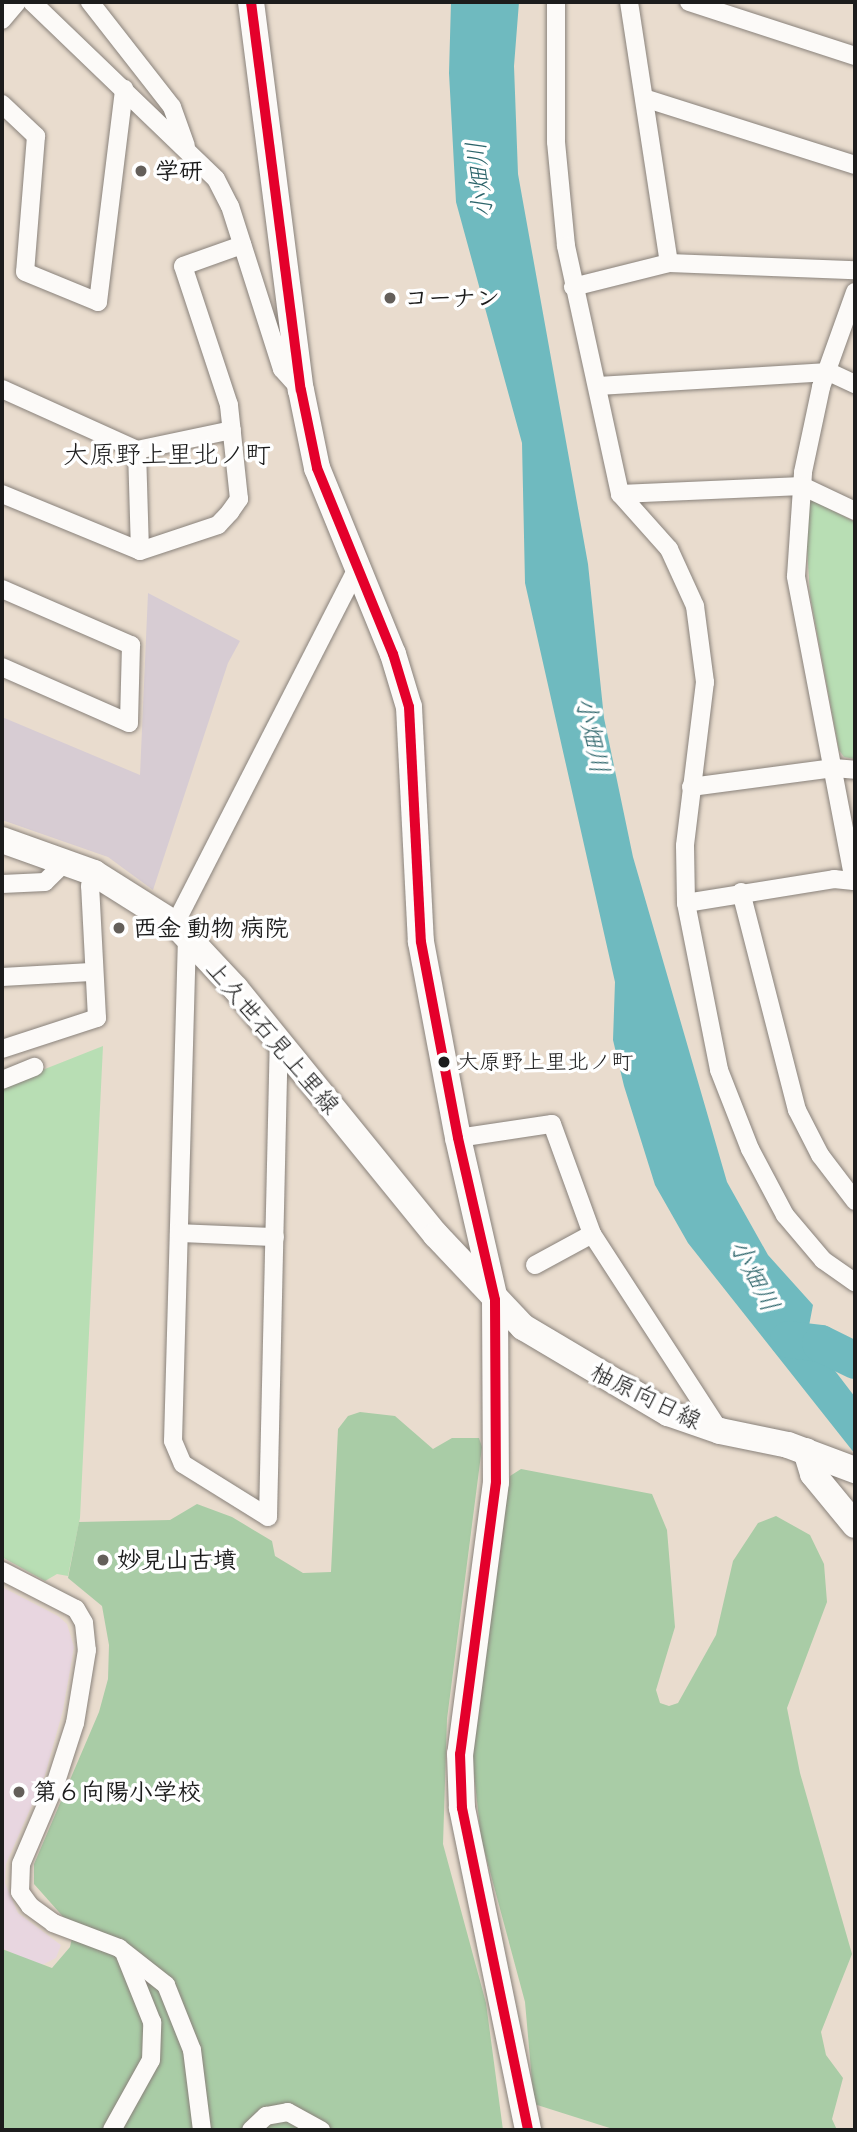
<!DOCTYPE html>
<meta charset="utf-8">
<style>
body{margin:0}
#map{position:relative;width:857px;height:2132px;overflow:hidden;background:#e9dcce;font-family:Delius,"Klee One",sans-serif}
div>[style]{position:absolute}
.built>*{inset:0;background:#e8d6e0}
.industrial>*{inset:0;background:#d7ccd3}
.green>*{inset:0;background:#b8deb4}
.forest>*{inset:0;background:#a9cca6}
.water>*{inset:0;background:#6fbabf}
.river>*{height:37px;margin:-18.5px;padding:0 18.5px;transform-origin:18.5px;border-radius:18.5px;background:#6fbabf}
.roads{filter:drop-shadow(0 0 2px #89827b) drop-shadow(0 0 2px #89827b)}
.street>*{height:18px;margin:-9px;padding:0 9px;transform-origin:9px;border-radius:9px;background:#fcfaf8}
.secondary>*{height:26px;margin:-13px;padding:0 13px;transform-origin:13px;border-radius:13px;background:#fcfaf8}
.bus-1>*{height:10px;margin:-5px;padding:0 5px;transform-origin:5px;border-radius:5px;background:#e4002b}
.dots>*{width:19px;height:19px;translate:-50% -50%;box-sizing:border-box;border:4px solid #fff;border-radius:50%}
span{translate:-50% -50%;white-space:nowrap;text-align:center;line-height:1.15;-webkit-text-stroke:7px #fff;paint-order:stroke}
.bus-label{font-size:22px;color:#1c1c1c}
.left{translate:0 -50%;text-align:left}
.poi-label{font-size:24px;color:#1c1c1c;font-weight:700}
.street-label{font-size:24px;color:#1c1c1c}
.water-label{font-size:26px;color:#2c646a;font-style:italic}
.neighbourhood-label{font-size:26px;color:#1c1c1c}
.frame{position:absolute;inset:0;border:4px solid #1c1c1c;pointer-events:none}
</style>
<div id="map">
<div class="built">
<div style="clip-path:polygon(2px 1587px,58px 1616px,67px 1624px,74px 1647px,63px 1710px,45px 1775px,6px 1864px,5px 1883px,18px 1913px,61px 1945px,56px 1958px,40px 1966px,2px 1948px)"></div>
</div>
<div class="industrial">
<div style="clip-path:polygon(148px 593px,240px 641px,228px 663px,153px 890px,108px 857px,2px 820px,2px 717px,140px 775px)"></div>
</div>
<div class="green">
<div style="clip-path:polygon(810px 499px,855px 522px,855px 759px,844px 757px,839px 750px,810px 595px,805px 515px)"></div>
<div style="clip-path:polygon(103px 1046px,80px 1518px,68px 1576px,57px 1574px,45px 1581px,2px 1557px,2px 1086px)"></div>
</div>
<div class="forest">
<div style="clip-path:polygon(360px 1412px,395px 1416px,433px 1449px,452px 1438px,479px 1438px,482px 1447px,447px 1719px,443px 1844px,486px 2003px,503px 2130px,2px 2130px,2px 1949px,52px 1968px,70px 1947px,74px 1929px,34px 1884px,34px 1864px,99px 1712px,108px 1679px,109px 1645px,102px 1606px,68px 1578px,79px 1522px,170px 1520px,197px 1504px,232px 1517px,272px 1541px,275px 1556px,303px 1573px,331px 1572px,338px 1429px,348px 1416px)"></div>
<div style="clip-path:polygon(521px 1469px,652px 1494px,667px 1530px,675px 1627px,656px 1690px,660px 1703px,669px 1706px,678px 1703px,716px 1635px,733px 1561px,758px 1523px,776px 1516px,810px 1535px,824px 1564px,827px 1602px,787px 1708px,800px 1773px,852px 1954px,821px 2032px,826px 2055px,843px 2078px,832px 2119px,837px 2130px,616px 2130px,534px 2104px,525px 2002px,481px 1838px,472px 1755px,480px 1670px,510px 1476px)"></div>
</div>
<div class="water">
<div style="clip-path:polygon(451px 2px,519px 2px,514px 66px,518px 174px,588px 564px,604px 718px,633px 857px,727px 1182px,768px 1255px,813px 1305px,808px 1331px,813px 1342px,855px 1397px,855px 1454px,688px 1243px,655px 1185px,624px 1086px,613px 1040px,615px 982px,525px 583px,522px 443px,456px 202px,449px 73px)"></div>
</div>
<div class="river">
<div style="left:788px;top:1339px;width:32px;rotate:7deg"></div>
<div style="left:820px;top:1343px;width:39px;rotate:26deg"></div>
</div>
<div class="roads">
<div class="street">
<div style="left:32px;top:2px;width:255px;rotate:43.9deg"></div>
<div style="left:216px;top:179px;width:30px;rotate:63deg"></div>
<div style="left:230px;top:206px;width:171px;rotate:72.3deg"></div>
<div style="left:282px;top:369px;width:28px;rotate:48deg"></div>
<div style="left:90px;top:2px;width:133px;rotate:52deg"></div>
<div style="left:172px;top:107px;width:41px;rotate:70.3deg"></div>
<div style="left:556px;top:2px;width:140px;rotate:90deg"></div>
<div style="left:556px;top:142px;width:104px;rotate:84.5deg"></div>
<div style="left:566px;top:246px;width:254px;rotate:77.7deg"></div>
<div style="left:620px;top:494px;width:74px;rotate:48.3deg"></div>
<div style="left:669px;top:549px;width:63px;rotate:65.5deg"></div>
<div style="left:695px;top:606px;width:77px;rotate:82.5deg"></div>
<div style="left:705px;top:682px;width:165px;rotate:97deg"></div>
<div style="left:685px;top:846px;width:57px;rotate:89deg"></div>
<div style="left:686px;top:903px;width:150px;rotate:-9.2deg"></div>
<div style="left:834px;top:879px;width:20px;rotate:6deg"></div>
<div style="left:854px;top:881px;width:310px;rotate:-100.8deg"></div>
<div style="left:796px;top:576px;width:104px;rotate:-86.1deg"></div>
<div style="left:803px;top:472px;width:87px;rotate:-78deg"></div>
<div style="left:821px;top:387px;width:101px;rotate:-70.3deg"></div>
<div style="left:629px;top:2px;width:264px;rotate:81.3deg"></div>
<div style="left:689px;top:2px;width:175px;rotate:18deg"></div>
<div style="left:2px;top:20px;width:23px;rotate:-50deg"></div>
<div style="left:644px;top:98px;width:221px;rotate:17.6deg"></div>
<div style="left:2px;top:104px;width:47px;rotate:43.3deg"></div>
<div style="left:36px;top:136px;width:136px;rotate:94.6deg"></div>
<div style="left:25px;top:272px;width:79px;rotate:22.3deg"></div>
<div style="left:98px;top:302px;width:215px;rotate:-83deg"></div>
<div style="left:573px;top:287px;width:99px;rotate:-14deg"></div>
<div style="left:669px;top:263px;width:186px;rotate:2.2deg"></div>
<div style="left:598px;top:386px;width:231px;rotate:-3.5deg"></div>
<div style="left:829px;top:372px;width:29px;rotate:25deg"></div>
<div style="left:2px;top:389px;width:148px;rotate:24.3deg"></div>
<div style="left:137px;top:450px;width:97px;rotate:-11.9deg"></div>
<div style="left:137px;top:450px;width:101px;rotate:88.3deg"></div>
<div style="left:2px;top:494px;width:149px;rotate:22.4deg"></div>
<div style="left:140px;top:551px;width:82px;rotate:-18.4deg"></div>
<div style="left:218px;top:525px;width:18px;rotate:-47deg"></div>
<div style="left:230px;top:512px;width:16px;rotate:-55deg"></div>
<div style="left:239px;top:499px;width:95px;rotate:-96.1deg"></div>
<div style="left:229px;top:405px;width:146px;rotate:-108.3deg"></div>
<div style="left:183px;top:266px;width:63px;rotate:-19.6deg"></div>
<div style="left:620px;top:494px;width:182px;rotate:-2.5deg"></div>
<div style="left:802px;top:486px;width:59px;rotate:25.3deg"></div>
<div style="left:2px;top:589px;width:141px;rotate:23.5deg"></div>
<div style="left:131px;top:645px;width:78px;rotate:91.5deg"></div>
<div style="left:129px;top:723px;width:139px;rotate:-156.2deg"></div>
<div style="left:691px;top:787px;width:144px;rotate:-7.6deg"></div>
<div style="left:834px;top:768px;width:21px;rotate:5deg"></div>
<div style="left:2px;top:884px;width:43px;rotate:-2.7deg"></div>
<div style="left:45px;top:882px;width:30px;rotate:-45deg"></div>
<div style="left:741px;top:892px;width:225px;rotate:75.6deg"></div>
<div style="left:797px;top:1110px;width:51px;rotate:62.9deg"></div>
<div style="left:820px;top:1155px;width:58px;rotate:52.7deg"></div>
<div style="left:686px;top:903px;width:170px;rotate:78.8deg"></div>
<div style="left:719px;top:1070px;width:85px;rotate:68.6deg"></div>
<div style="left:750px;top:1149px;width:75px;rotate:62.1deg"></div>
<div style="left:785px;top:1215px;width:59px;rotate:49.8deg"></div>
<div style="left:823px;top:1260px;width:39px;rotate:35deg"></div>
<div style="left:175px;top:924px;width:397px;rotate:-62.9deg"></div>
<div style="left:187px;top:937px;width:504px;rotate:91.59deg"></div>
<div style="left:173px;top:1441px;width:25px;rotate:67deg"></div>
<div style="left:183px;top:1464px;width:100px;rotate:31.9deg"></div>
<div style="left:2px;top:977px;width:89px;rotate:-3.2deg"></div>
<div style="left:2px;top:1049px;width:100px;rotate:-18.1deg"></div>
<div style="left:97px;top:1018px;width:132px;rotate:-93deg"></div>
<div style="left:90px;top:886px;width:14px;rotate:-73deg"></div>
<div style="left:2px;top:1080px;width:35px;rotate:-22deg"></div>
<div style="left:458px;top:1138px;width:95px;rotate:-8.5deg"></div>
<div style="left:552px;top:1124px;width:117px;rotate:70deg"></div>
<div style="left:592px;top:1234px;width:235px;rotate:57deg"></div>
<div style="left:179px;top:1233px;width:96px;rotate:2.4deg"></div>
<div style="left:535px;top:1265px;width:65px;rotate:-28.5deg"></div>
<div style="left:268px;top:1517px;width:475px;rotate:-88.7deg"></div>
<div style="left:2px;top:1571px;width:83px;rotate:27.2deg"></div>
<div style="left:76px;top:1609px;width:16px;rotate:60deg"></div>
<div style="left:84px;top:1623px;width:27px;rotate:84deg"></div>
<div style="left:87px;top:1650px;width:74px;rotate:99.3deg"></div>
<div style="left:75px;top:1723px;width:62px;rotate:107.9deg"></div>
<div style="left:56px;top:1782px;width:89px;rotate:113.1deg"></div>
<div style="left:21px;top:1864px;width:28px;rotate:92deg"></div>
<div style="left:20px;top:1892px;width:17px;rotate:54deg"></div>
<div style="left:30px;top:1906px;width:29px;rotate:36deg"></div>
<div style="left:53px;top:1923px;width:71px;rotate:20.7deg"></div>
<div style="left:119px;top:1948px;width:60px;rotate:38.2deg"></div>
<div style="left:166px;top:1985px;width:70px;rotate:68.2deg"></div>
<div style="left:192px;top:2050px;width:81px;rotate:82.9deg"></div>
<div style="left:112px;top:2130px;width:80px;rotate:-60.9deg"></div>
<div style="left:151px;top:2060px;width:38px;rotate:-88deg"></div>
<div style="left:152px;top:2022px;width:72px;rotate:-111.9deg"></div>
<div style="left:251px;top:2130px;width:21px;rotate:-43deg"></div>
<div style="left:266px;top:2116px;width:22px;rotate:-10deg"></div>
<div style="left:288px;top:2112px;width:38px;rotate:29deg"></div>
</div>
<div class="secondary">
<div style="left:251px;top:2px;width:391px;rotate:82.7deg"></div>
<div style="left:301px;top:390px;width:80px;rotate:78.4deg"></div>
<div style="left:317px;top:468px;width:201px;rotate:67.8deg"></div>
<div style="left:393px;top:654px;width:55px;rotate:73.2deg"></div>
<div style="left:409px;top:707px;width:235px;rotate:87.1deg"></div>
<div style="left:421px;top:942px;width:199px;rotate:79.3deg"></div>
<div style="left:458px;top:1138px;width:166px;rotate:77.1deg"></div>
<div style="left:495px;top:1300px;width:182px;rotate:89.7deg"></div>
<div style="left:496px;top:1482px;width:274px;rotate:97.5deg"></div>
<div style="left:460px;top:1754px;width:54px;rotate:87.9deg"></div>
<div style="left:462px;top:1808px;width:329px;rotate:78.4deg"></div>
<div style="left:2px;top:840px;width:98px;rotate:19.7deg"></div>
<div style="left:94px;top:873px;width:96px;rotate:32.2deg"></div>
<div style="left:175px;top:924px;width:89px;rotate:46.8deg"></div>
<div style="left:236px;top:989px;width:317px;rotate:50.9deg"></div>
<div style="left:436px;top:1235px;width:127px;rotate:46.6deg"></div>
<div style="left:523px;top:1327px;width:169px;rotate:30.7deg"></div>
<div style="left:668px;top:1413px;width:55px;rotate:19.1deg"></div>
<div style="left:720px;top:1431px;width:69px;rotate:11.6deg"></div>
<div style="left:788px;top:1445px;width:72px;rotate:20.5deg"></div>
<div style="left:806px;top:1451px;width:24px;rotate:73deg"></div>
<div style="left:813px;top:1474px;width:66px;rotate:50.5deg"></div>
</div>
</div>
<div class="bus-1">
<div style="left:251px;top:2px;width:391px;rotate:82.7deg"></div>
<div style="left:301px;top:390px;width:80px;rotate:78.4deg"></div>
<div style="left:317px;top:468px;width:201px;rotate:67.8deg"></div>
<div style="left:393px;top:654px;width:55px;rotate:73.2deg"></div>
<div style="left:409px;top:707px;width:235px;rotate:87.1deg"></div>
<div style="left:421px;top:942px;width:199px;rotate:79.3deg"></div>
<div style="left:458px;top:1138px;width:166px;rotate:77.1deg"></div>
<div style="left:495px;top:1300px;width:182px;rotate:89.7deg"></div>
<div style="left:496px;top:1482px;width:274px;rotate:97.5deg"></div>
<div style="left:460px;top:1754px;width:54px;rotate:87.9deg"></div>
<div style="left:462px;top:1808px;width:329px;rotate:78.4deg"></div>
</div>
<div class="dots">
<div style="left:141px;top:171px;background:#645f5a"></div>
<div style="left:390px;top:298px;background:#645f5a"></div>
<div style="left:119px;top:928px;background:#645f5a"></div>
<div style="left:444px;top:1062px;background:#1c1c1c"></div>
<div style="left:103px;top:1560px;background:#645f5a"></div>
<div style="left:19px;top:1792px;background:#645f5a"></div>
</div>
<div class="bus-label">
<span class="left" style="left:457px;top:1062px">大原野上里北ノ町</span>
</div>
<div class="poi-label">
<span class="left" style="left:155px;top:171px">学研</span>
<span class="left" style="left:404px;top:298px">コーナン</span>
<span class="left" style="left:133px;top:928px">西金 動物 病院</span>
<span class="left" style="left:117px;top:1560px">妙見山古墳</span>
<span class="left" style="left:33px;top:1792px">第６向陽小学校</span>
</div>
<div class="street-label">
<span style="left:273px;top:1037px;rotate:50deg">上久世石見上里線</span>
<span style="left:646px;top:1396px;rotate:26deg">柚原向日線</span>
</div>
<div class="water-label">
<span style="left:479px;top:180px;rotate:-96deg">小畑川</span>
<span style="left:593px;top:735px;rotate:78deg">小畑川</span>
<span style="left:755px;top:1275px;rotate:63deg">小畑川</span>
</div>
<div class="neighbourhood-label">
<span style="left:167px;top:454px">大原野上里北ノ町</span>
</div>
<div class="frame"></div>
</div>
